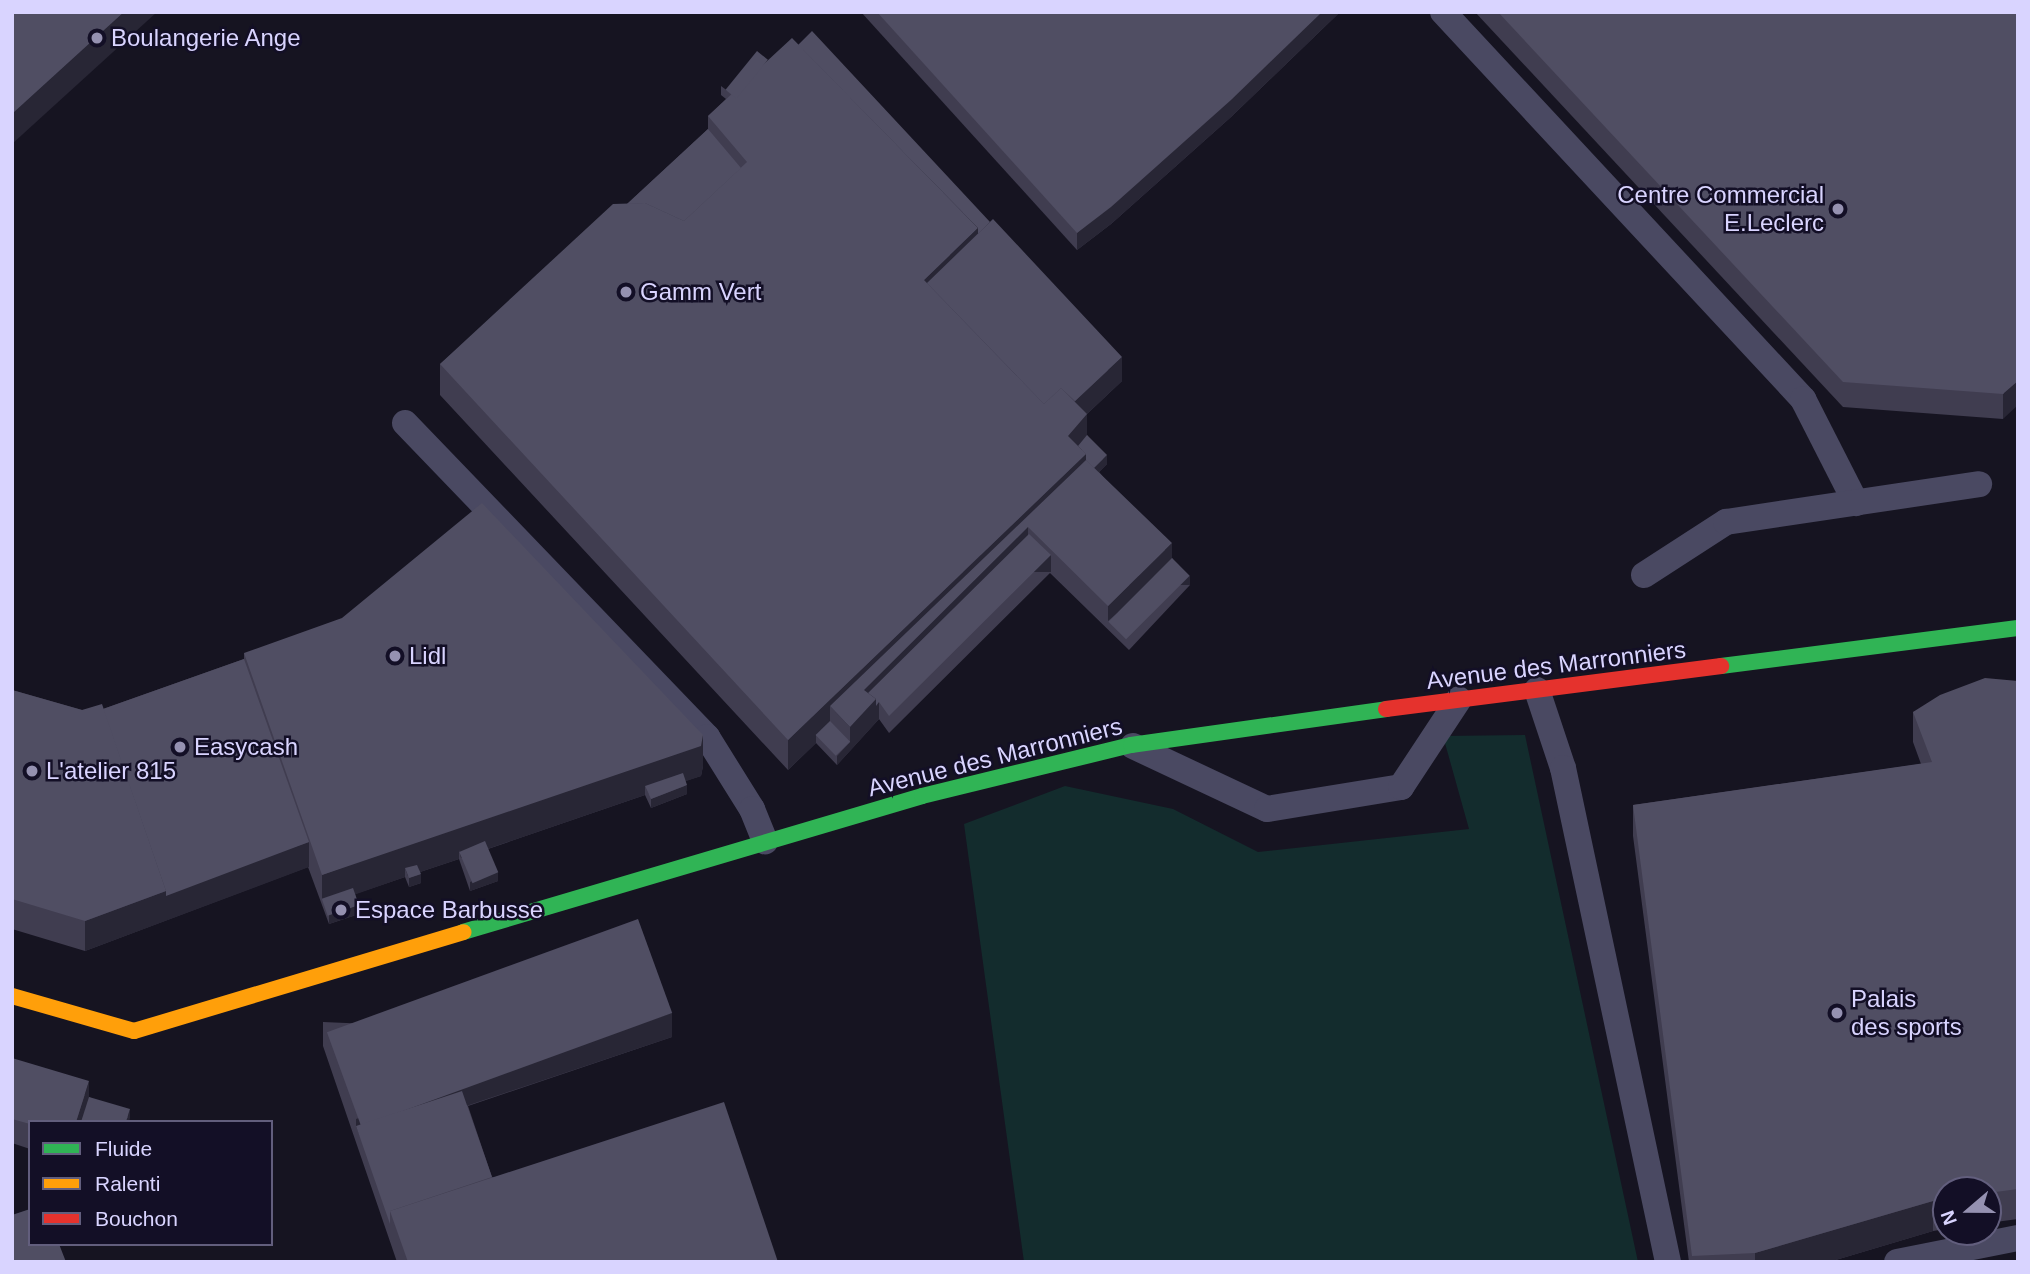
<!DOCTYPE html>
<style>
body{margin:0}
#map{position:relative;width:2030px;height:1274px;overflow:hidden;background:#161421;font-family:Arial,sans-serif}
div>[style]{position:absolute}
.green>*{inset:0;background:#132c2d}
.lane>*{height:26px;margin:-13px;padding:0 13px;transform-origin:13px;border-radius:13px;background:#4a4962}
.fast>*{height:16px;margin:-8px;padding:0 8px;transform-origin:8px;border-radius:8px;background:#30b455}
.slow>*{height:16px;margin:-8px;padding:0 8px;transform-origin:8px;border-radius:8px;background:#ff9f0a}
.jam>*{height:16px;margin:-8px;padding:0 8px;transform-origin:8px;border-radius:8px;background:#e5322d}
.wall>*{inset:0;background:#403d50}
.shaded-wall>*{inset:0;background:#282635;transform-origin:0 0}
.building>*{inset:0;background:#504e63;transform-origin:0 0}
.dots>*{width:19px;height:19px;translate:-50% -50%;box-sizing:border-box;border:4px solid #130f26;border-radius:50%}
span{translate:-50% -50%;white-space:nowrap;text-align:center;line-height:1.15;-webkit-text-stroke:5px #130f26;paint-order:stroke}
.poi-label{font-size:24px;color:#d9d4ff}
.left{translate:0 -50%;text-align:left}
.right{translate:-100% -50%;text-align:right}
.street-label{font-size:24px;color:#d9d4ff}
.frame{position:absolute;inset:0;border:14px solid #d9d4ff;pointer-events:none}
.legend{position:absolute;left:28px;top:1120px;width:245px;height:126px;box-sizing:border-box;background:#130f26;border:2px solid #625e7d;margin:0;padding:9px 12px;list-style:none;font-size:21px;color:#d9d4ff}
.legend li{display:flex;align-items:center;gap:14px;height:35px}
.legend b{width:35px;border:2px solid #625e7d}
.north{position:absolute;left:1932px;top:1176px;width:70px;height:70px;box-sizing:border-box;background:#130f26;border:2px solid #625e7d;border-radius:50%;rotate:250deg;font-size:19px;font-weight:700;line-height:28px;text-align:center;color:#d9d4ff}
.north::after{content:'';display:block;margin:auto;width:24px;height:32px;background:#9591b1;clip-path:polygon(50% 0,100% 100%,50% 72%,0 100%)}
</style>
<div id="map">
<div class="green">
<div style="clip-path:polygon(1525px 735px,1638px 1262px,1024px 1262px,964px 824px,1065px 786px,1173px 809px,1258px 852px,1469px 829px,1443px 736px)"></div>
</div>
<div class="lane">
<div style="left:1443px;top:12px;width:529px;rotate:47.07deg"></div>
<div style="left:1803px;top:399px;width:117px;rotate:63deg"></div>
<div style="left:405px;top:423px;width:436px;rotate:46.1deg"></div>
<div style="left:707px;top:737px;width:85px;rotate:58deg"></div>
<div style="left:752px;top:809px;width:35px;rotate:68deg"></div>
<div style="left:1644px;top:575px;width:98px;rotate:-32.9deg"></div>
<div style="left:1726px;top:522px;width:256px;rotate:-8.5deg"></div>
<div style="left:1537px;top:690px;width:82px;rotate:71.6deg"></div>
<div style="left:1563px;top:768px;width:505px;rotate:78deg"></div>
<div style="left:1133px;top:746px;width:148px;rotate:25.2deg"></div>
<div style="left:1267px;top:809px;width:136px;rotate:-9.3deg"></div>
<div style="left:1401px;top:787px;width:105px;rotate:-56.6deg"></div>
<div style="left:1897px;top:1262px;width:123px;rotate:-11.2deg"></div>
</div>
<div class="fast">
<div style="left:1721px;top:666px;width:299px;rotate:-7.3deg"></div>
<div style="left:463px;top:932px;width:479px;rotate:-16.5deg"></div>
<div style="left:922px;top:796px;width:215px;rotate:-13.7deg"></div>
<div style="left:1131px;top:745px;width:258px;rotate:-8deg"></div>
</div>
<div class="slow">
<div style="left:12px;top:996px;width:127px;rotate:16deg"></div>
<div style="left:134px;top:1031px;width:344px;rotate:-16.7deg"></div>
</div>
<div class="jam">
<div style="left:1386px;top:709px;width:338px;rotate:-7.3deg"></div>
</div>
<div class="wall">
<div style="clip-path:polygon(861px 12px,1340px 12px,1231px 117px,1111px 224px,1077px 250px)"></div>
<div style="clip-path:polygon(1475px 12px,2018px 12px,2003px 419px,1843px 407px)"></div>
<div style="clip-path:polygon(721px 86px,1122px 381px,1087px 414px,1087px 435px,1107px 464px,1099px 472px,1172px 558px,1190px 585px,1129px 650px,1050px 573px,889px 733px,879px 719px,837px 765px,816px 743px,788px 770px,440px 395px,440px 364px,627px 204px,708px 129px,708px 116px,726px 99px,721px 95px)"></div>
<div style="clip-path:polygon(244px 653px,703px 766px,701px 776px,685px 781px,687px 794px,651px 808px,645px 795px,488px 849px,498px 881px,470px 891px,459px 859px,420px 872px,421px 883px,409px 887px,405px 877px,355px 894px,359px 914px,329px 924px,308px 867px,85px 951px,12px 929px,12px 690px,82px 710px,103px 709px,244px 659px)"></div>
<div style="clip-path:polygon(2018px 681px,2018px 1219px,1988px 1223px,1988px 1190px,1946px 1190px,1946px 1229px,1933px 1231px,1829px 1262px,1689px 1262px,1633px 836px,1633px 805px,1921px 764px,1913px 742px,1913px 712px)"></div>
<div style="clip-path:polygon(323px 1022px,672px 1037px,468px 1106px,492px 1177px,778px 1262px,397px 1262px,323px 1046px)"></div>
<div style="clip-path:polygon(12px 1058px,89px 1097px,130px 1118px,30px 1122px,30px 1149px,12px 1143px)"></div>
</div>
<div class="shaded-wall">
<div style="clip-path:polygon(124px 12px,157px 12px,12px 144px,12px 114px)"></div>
<div style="clip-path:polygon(1322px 12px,1340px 12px,1231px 117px,1111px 224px,1077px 250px,1077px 233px)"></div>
<div style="clip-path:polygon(978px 228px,978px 241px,924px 286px,924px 280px)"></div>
<div style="clip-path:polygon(1122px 357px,1122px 381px,1087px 414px,1087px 444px,1072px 462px,1068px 436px,1072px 404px)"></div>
<div style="clip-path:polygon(2018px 381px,2018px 405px,2003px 419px,2003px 394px)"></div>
<div style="clip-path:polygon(1086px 454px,1086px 484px,1028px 527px,1028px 551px,879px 702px,879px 719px,850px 751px,850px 727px,830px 706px,830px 730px,816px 735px,816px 743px,788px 770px,788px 740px)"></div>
<div style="clip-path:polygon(1107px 455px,1107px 464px,1086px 484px,1086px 475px)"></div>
<div style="clip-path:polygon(1172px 543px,1172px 567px,1108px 621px,1108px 630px,1108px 606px)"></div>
<div style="left:1051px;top:555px;width:17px;height:228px;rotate:90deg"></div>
<div style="left:1190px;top:576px;width:9px;height:89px;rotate:90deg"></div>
<div style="clip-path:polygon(703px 735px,703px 766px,701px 776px,649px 794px,645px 786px,645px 795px,461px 858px,459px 850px,459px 859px,408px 876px,405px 868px,405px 877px,325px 905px,322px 898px,322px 906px,322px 875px)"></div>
<div style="clip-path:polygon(850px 742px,850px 751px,837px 765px,837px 756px)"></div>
<div style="clip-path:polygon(687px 785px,687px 794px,651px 808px,651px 799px)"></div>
<div style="clip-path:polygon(309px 842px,309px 867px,85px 951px,85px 921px,166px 891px)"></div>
<div style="clip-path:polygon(498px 872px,498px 881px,470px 891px,470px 882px)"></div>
<div style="clip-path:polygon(421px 874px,421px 883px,409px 887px,409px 878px)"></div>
<div style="clip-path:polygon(359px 905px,359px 914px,329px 924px,329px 915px)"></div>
<div style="clip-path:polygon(672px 1013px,672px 1037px,362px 1141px,356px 1126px,356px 1119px)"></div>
<div style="clip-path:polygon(89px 1081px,89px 1106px,84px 1122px,76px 1122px)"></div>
<div style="clip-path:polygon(130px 1109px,130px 1118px,129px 1122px,126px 1122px)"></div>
<div style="clip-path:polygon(1933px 1201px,1933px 1231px,1829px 1262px,1755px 1262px,1755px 1253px)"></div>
</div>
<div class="building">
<div style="clip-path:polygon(12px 12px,124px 12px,12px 114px)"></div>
<div style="clip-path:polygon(877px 12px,1322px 12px,1231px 100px,1111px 207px,1077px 233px)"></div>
<div style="clip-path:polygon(1498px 12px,2018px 12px,2018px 381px,2003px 394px,1843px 382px)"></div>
<div style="clip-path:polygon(812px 31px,990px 222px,978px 234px,978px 228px,798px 45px)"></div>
<div style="clip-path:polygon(792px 38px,978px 228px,924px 280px,1044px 404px,1061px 388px,1087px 414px,1068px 436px,1086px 454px,788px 740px,440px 364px,613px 204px,645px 203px,684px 221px,747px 162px,708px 116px)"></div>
<div style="left:757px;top:51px;width:14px;height:50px;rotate:39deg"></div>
<div style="clip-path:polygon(708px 129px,741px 168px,684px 221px,645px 203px,627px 204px)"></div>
<div style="clip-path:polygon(993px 219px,1122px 357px,1075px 401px,1061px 388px,1044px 404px,927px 283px)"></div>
<div style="clip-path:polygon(1087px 435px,1107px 455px,1094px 468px,1086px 460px,1086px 454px,1078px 446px)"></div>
<div style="clip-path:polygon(1086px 460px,1172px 543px,1108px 606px,1028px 527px,864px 690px,876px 699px,850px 727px,830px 706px)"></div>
<div style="clip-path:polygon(482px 503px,703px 735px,701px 746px,322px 875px,244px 653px,342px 618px)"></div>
<div style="clip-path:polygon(1029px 534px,1051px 555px,889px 716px,879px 702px,876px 706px,876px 699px,868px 693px)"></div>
<div style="left:1172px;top:558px;width:25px;height:90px;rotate:45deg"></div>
<div style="clip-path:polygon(244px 659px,309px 842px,166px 896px,166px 891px,103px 709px)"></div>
<div style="clip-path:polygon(1985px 678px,2018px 681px,2018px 1189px,1988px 1193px,1988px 1190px,1946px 1190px,1946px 1199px,1933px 1201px,1755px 1253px,1692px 1256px,1633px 805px,1932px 762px,1913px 712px,1940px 695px)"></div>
<div style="clip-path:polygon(12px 690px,82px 710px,102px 704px,166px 891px,85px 921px,12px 899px)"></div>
<div style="left:830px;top:721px;width:29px;height:20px;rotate:46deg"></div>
<div style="clip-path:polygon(683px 773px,687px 785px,651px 799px,645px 786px)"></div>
<div style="left:485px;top:841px;width:34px;height:28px;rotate:67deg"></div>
<div style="clip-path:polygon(417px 865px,421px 874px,409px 878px,405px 868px)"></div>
<div style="left:353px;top:888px;width:18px;height:33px;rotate:71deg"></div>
<div style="left:638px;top:919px;width:100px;height:331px;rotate:70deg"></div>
<div style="clip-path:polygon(12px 1058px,89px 1081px,76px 1122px,30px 1122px,30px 1124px,12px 1119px)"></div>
<div style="clip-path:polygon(462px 1091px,492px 1177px,390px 1211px,390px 1224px,356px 1126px)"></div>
<div style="clip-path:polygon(89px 1097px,130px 1109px,126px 1122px,81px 1122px)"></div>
<div style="clip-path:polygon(724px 1102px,778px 1262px,408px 1262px,390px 1211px)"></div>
<div style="clip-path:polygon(30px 1209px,30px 1244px,59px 1244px,66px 1262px,12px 1262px,12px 1215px)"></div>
</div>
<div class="dots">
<div style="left:97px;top:38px;background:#9591b1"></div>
<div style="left:1838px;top:209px;background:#9591b1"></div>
<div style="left:626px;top:292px;background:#9591b1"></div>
<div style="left:395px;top:656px;background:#9591b1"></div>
<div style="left:180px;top:747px;background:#9591b1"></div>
<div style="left:32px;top:771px;background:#9591b1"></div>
<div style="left:341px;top:910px;background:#9591b1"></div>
<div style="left:1837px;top:1013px;background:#9591b1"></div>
</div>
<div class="poi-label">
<span class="left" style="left:111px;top:38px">Boulangerie Ange</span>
<span class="right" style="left:1824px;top:209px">Centre Commercial<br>E.Leclerc</span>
<span class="left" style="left:640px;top:292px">Gamm Vert</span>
<span class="left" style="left:409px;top:656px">Lidl</span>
<span class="left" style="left:194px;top:747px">Easycash</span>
<span class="left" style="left:46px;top:771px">L'atelier 815</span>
<span class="left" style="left:355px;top:910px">Espace Barbusse</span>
<span class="left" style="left:1851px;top:1013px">Palais<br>des sports</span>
</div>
<div class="street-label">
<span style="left:1556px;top:665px;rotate:-7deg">Avenue des Marronniers</span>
<span style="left:995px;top:757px;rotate:-14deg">Avenue des Marronniers</span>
</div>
<div class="frame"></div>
<ul class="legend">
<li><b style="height:9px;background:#30b455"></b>Fluide</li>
<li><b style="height:9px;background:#ff9f0a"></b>Ralenti</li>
<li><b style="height:9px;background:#e5322d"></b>Bouchon</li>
</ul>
<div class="north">N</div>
</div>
